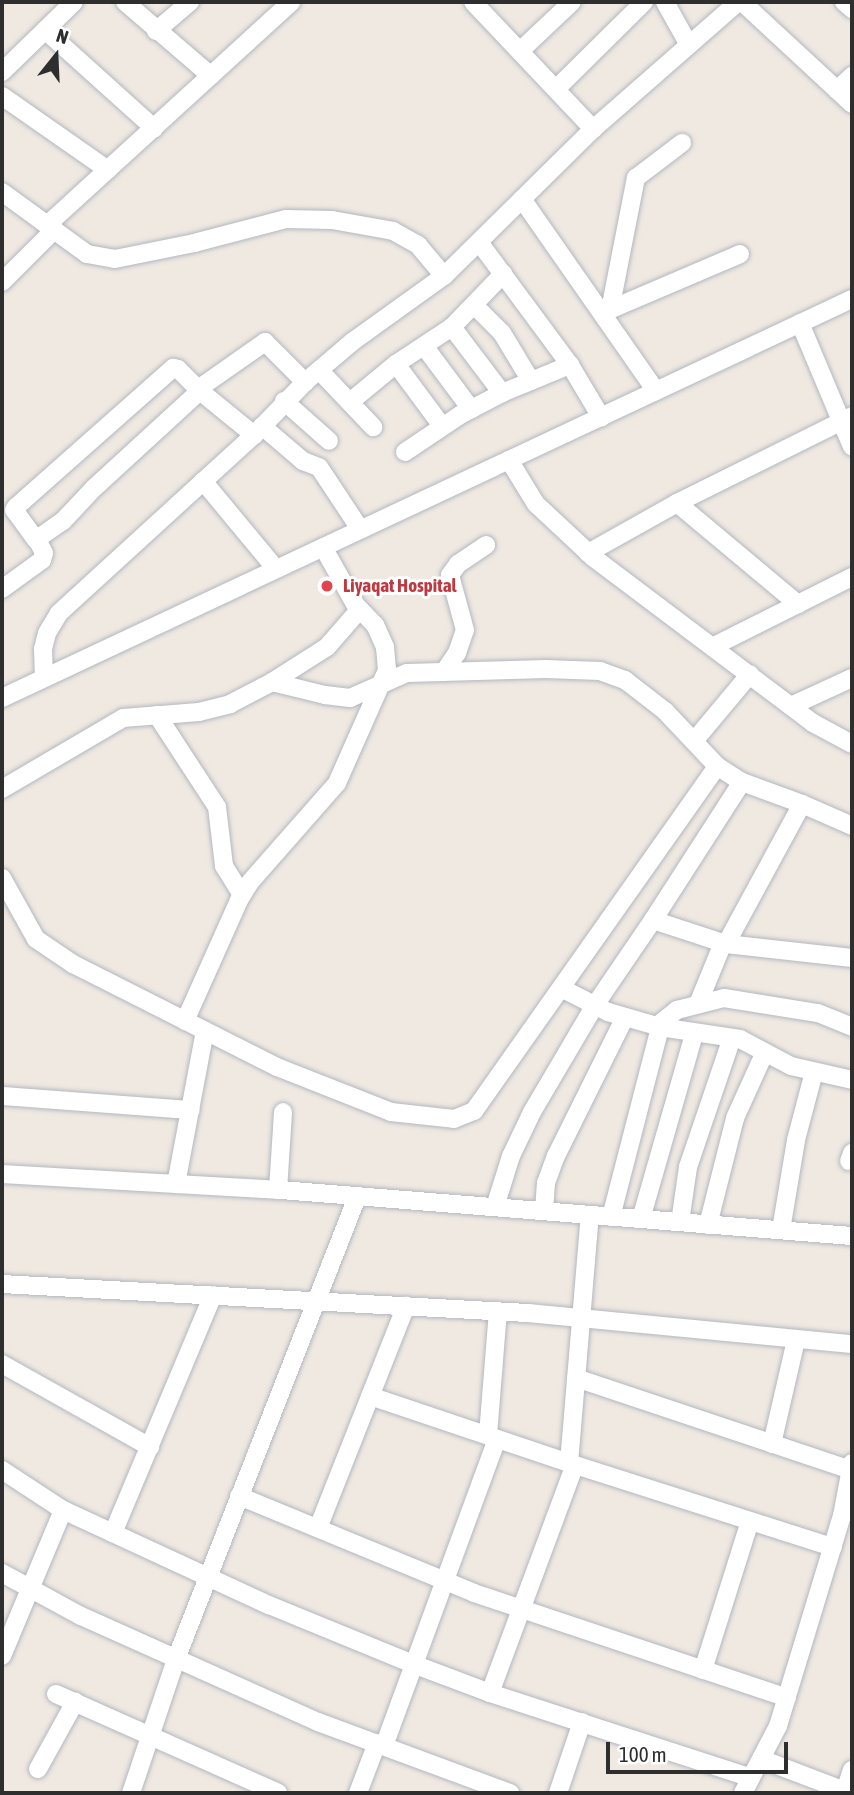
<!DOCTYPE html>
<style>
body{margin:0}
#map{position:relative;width:854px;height:1795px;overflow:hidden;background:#efe9e1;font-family:"Asap Condensed",sans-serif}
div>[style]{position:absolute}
.roads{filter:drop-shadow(0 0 2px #b4b7c1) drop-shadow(0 0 2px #b4b7c1)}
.minor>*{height:18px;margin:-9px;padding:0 9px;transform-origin:9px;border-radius:9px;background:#fff}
.dots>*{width:19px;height:19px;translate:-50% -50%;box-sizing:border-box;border:4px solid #fff;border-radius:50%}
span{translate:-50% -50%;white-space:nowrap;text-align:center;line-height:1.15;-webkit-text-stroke:6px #fff;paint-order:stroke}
.health-label{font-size:19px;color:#be3a42;font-weight:700}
.left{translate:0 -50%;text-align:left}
.frame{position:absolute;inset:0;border:4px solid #2e2e2e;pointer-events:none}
.north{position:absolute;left:21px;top:21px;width:70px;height:70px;-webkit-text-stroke:5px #fff;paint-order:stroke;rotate:18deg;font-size:19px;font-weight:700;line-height:28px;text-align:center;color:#2e2e2e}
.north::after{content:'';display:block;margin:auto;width:24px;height:32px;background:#2e2e2e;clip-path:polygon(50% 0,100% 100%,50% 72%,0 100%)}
.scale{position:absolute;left:606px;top:1742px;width:182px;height:32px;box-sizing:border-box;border:4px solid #2e2e2e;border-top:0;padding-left:9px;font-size:21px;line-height:24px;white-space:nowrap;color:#2e2e2e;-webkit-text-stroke:5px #fff;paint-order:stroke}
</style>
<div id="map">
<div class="roads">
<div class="minor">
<div style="left:125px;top:2px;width:113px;rotate:40.7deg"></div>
<div style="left:473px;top:2px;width:175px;rotate:46.6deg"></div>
<div style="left:665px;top:2px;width:49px;rotate:60.8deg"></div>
<div style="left:742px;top:2px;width:150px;rotate:42.8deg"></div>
<div style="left:844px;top:2px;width:11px;rotate:41deg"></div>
<div style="left:45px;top:30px;width:147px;rotate:42deg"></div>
<div style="left:156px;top:31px;width:45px;rotate:-40.5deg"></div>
<div style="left:520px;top:51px;width:71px;rotate:-43.3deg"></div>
<div style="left:2px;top:72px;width:100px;rotate:-44.2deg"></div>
<div style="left:556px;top:89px;width:124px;rotate:-44.7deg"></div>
<div style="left:837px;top:90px;width:21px;rotate:-43deg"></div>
<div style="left:2px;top:96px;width:129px;rotate:34.9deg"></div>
<div style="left:2px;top:192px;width:105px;rotate:36.1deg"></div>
<div style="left:87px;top:254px;width:28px;rotate:10deg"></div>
<div style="left:115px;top:259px;width:81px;rotate:-11.4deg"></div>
<div style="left:194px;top:243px;width:95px;rotate:-14.6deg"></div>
<div style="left:286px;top:219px;width:46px;rotate:1.2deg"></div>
<div style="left:332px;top:220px;width:62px;rotate:10.2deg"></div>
<div style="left:393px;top:231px;width:29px;rotate:29deg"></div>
<div style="left:418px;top:245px;width:40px;rotate:50deg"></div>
<div style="left:522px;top:199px;width:234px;rotate:55.1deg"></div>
<div style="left:47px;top:225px;width:331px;rotate:-42.4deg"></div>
<div style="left:479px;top:242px;width:153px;rotate:53.5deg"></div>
<div style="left:570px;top:365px;width:61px;rotate:59.2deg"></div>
<div style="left:2px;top:282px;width:74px;rotate:-45deg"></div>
<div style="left:475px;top:306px;width:38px;rotate:45deg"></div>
<div style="left:502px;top:333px;width:56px;rotate:58.9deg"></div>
<div style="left:610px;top:310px;width:135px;rotate:-78.9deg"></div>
<div style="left:636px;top:178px;width:58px;rotate:-37.3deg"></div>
<div style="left:602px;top:313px;width:150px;rotate:-23.1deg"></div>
<div style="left:800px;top:323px;width:134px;rotate:67.2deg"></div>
<div style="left:452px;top:327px;width:83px;rotate:52.9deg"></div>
<div style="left:424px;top:346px;width:79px;rotate:53.3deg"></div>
<div style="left:396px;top:364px;width:77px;rotate:53.4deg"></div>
<div style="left:319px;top:370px;width:79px;rotate:46.5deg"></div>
<div style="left:198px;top:389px;width:82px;rotate:-35deg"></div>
<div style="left:265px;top:342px;width:57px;rotate:45deg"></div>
<div style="left:284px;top:401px;width:60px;rotate:41.6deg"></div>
<div style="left:350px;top:402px;width:60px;rotate:-39.6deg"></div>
<div style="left:396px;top:364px;width:67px;rotate:-33.5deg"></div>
<div style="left:452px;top:327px;width:74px;rotate:-46.1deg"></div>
<div style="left:262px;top:426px;width:54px;rotate:40.5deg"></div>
<div style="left:303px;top:461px;width:17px;rotate:21deg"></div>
<div style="left:319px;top:467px;width:74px;rotate:56.5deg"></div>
<div style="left:405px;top:452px;width:66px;rotate:-33.9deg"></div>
<div style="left:460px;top:415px;width:47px;rotate:-27.6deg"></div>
<div style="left:502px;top:393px;width:74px;rotate:-22.4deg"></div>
<div style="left:509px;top:460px;width:52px;rotate:58.5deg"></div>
<div style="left:536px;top:504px;width:79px;rotate:43deg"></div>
<div style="left:594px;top:558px;width:274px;rotate:37deg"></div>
<div style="left:813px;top:723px;width:44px;rotate:28.3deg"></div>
<div style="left:203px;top:481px;width:114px;rotate:50.3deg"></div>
<div style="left:677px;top:503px;width:158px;rotate:39.9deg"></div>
<div style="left:36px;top:540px;width:37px;rotate:-126deg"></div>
<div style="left:14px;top:510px;width:4px;rotate:-56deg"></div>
<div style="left:16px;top:507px;width:210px;rotate:-41.5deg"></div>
<div style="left:173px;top:368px;width:5px;rotate:11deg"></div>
<div style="left:178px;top:369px;width:31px;rotate:45deg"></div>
<div style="left:588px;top:553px;width:102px;rotate:-29.3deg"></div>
<div style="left:677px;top:503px;width:195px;rotate:-26.4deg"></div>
<div style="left:2px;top:589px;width:49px;rotate:-35.9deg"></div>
<div style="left:42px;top:560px;width:7px;rotate:-74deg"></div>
<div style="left:44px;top:553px;width:16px;rotate:-117deg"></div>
<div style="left:37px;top:539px;width:32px;rotate:-35deg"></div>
<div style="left:63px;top:521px;width:45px;rotate:-46.8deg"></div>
<div style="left:94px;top:488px;width:144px;rotate:-42.5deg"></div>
<div style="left:200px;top:391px;width:70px;rotate:39.2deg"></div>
<div style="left:714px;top:646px;width:154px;rotate:-26.6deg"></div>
<div style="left:444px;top:672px;width:23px;rotate:-56deg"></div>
<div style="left:457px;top:653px;width:24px;rotate:-71deg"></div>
<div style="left:465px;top:630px;width:57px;rotate:-105.3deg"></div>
<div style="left:450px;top:575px;width:14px;rotate:-54deg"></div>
<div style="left:458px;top:564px;width:34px;rotate:-34deg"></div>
<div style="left:44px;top:678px;width:29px;rotate:-92deg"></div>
<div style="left:43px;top:649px;width:16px;rotate:-76deg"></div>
<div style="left:47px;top:633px;width:23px;rotate:-59deg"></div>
<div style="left:59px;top:613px;width:264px;rotate:-42.4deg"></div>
<div style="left:254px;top:435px;width:74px;rotate:-46.1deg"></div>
<div style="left:305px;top:382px;width:62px;rotate:-40.4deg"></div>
<div style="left:352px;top:342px;width:113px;rotate:-35.7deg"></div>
<div style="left:444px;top:276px;width:209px;rotate:-44.6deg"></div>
<div style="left:593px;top:129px;width:193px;rotate:-41.2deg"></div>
<div style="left:272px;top:682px;width:65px;rotate:-32.5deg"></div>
<div style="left:327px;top:647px;width:50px;rotate:-49deg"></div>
<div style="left:2px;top:698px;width:939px;rotate:-25.15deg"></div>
<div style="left:791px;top:706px;width:67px;rotate:-24.7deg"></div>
<div style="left:157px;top:715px;width:110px;rotate:56.9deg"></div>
<div style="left:217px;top:807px;width:59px;rotate:83.2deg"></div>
<div style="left:224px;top:866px;width:34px;rotate:58deg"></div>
<div style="left:694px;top:741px;width:87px;rotate:-50.1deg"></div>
<div style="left:2px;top:789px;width:140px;rotate:-30.4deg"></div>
<div style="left:123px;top:718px;width:76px;rotate:-4.5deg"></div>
<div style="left:199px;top:712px;width:32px;rotate:-14deg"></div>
<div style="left:230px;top:704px;width:47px;rotate:-27.6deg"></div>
<div style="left:272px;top:682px;width:55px;rotate:13.8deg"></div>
<div style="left:325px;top:695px;width:25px;rotate:7deg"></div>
<div style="left:350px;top:698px;width:62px;rotate:-23.7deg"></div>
<div style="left:407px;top:673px;width:139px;rotate:-1.6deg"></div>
<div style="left:546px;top:669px;width:54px;rotate:2.1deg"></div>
<div style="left:600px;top:671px;width:27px;rotate:20deg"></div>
<div style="left:625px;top:680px;width:51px;rotate:37.8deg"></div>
<div style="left:665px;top:711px;width:76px;rotate:46.6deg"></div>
<div style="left:717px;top:766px;width:30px;rotate:33deg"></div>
<div style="left:802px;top:804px;width:159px;rotate:118.5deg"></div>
<div style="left:726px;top:944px;width:77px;rotate:-161.8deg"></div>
<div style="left:653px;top:920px;width:164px;rotate:-57.2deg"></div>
<div style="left:742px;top:782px;width:64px;rotate:20.1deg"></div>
<div style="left:802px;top:804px;width:55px;rotate:23.7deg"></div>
<div style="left:2px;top:878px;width:70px;rotate:60.9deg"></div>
<div style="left:36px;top:939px;width:45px;rotate:34deg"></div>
<div style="left:73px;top:964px;width:229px;rotate:26.8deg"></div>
<div style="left:277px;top:1067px;width:123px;rotate:21.5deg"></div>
<div style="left:391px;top:1112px;width:63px;rotate:6.3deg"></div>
<div style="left:454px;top:1119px;width:22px;rotate:-22deg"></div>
<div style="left:474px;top:1111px;width:422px;rotate:-54.8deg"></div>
<div style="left:726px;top:944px;width:127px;rotate:6.3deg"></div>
<div style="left:563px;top:989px;width:51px;rotate:27.1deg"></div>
<div style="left:608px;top:1012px;width:54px;rotate:16.1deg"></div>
<div style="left:660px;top:1027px;width:81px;rotate:8.5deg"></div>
<div style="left:740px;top:1039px;width:58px;rotate:27.9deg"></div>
<div style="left:791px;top:1066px;width:63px;rotate:12.9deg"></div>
<div style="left:698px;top:1004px;width:66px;rotate:-67.7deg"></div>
<div style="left:185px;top:1021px;width:133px;rotate:-65.9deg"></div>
<div style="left:239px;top:900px;width:22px;rotate:-58deg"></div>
<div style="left:251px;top:881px;width:130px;rotate:-48.7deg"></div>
<div style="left:337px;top:783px;width:124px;rotate:-66.1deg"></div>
<div style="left:387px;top:670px;width:23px;rotate:-95deg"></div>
<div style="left:385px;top:647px;width:24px;rotate:-114deg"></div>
<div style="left:375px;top:625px;width:29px;rotate:-134deg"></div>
<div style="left:355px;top:604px;width:65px;rotate:-119.3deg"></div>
<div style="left:657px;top:1026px;width:26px;rotate:-39deg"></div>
<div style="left:677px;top:1010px;width:49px;rotate:-14.3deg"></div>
<div style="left:724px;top:998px;width:95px;rotate:9.1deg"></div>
<div style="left:818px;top:1013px;width:37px;rotate:22deg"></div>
<div style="left:2px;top:1096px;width:189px;rotate:4.3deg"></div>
<div style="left:849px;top:1161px;width:9px;rotate:-69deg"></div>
<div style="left:2px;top:1174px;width:279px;rotate:3.3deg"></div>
<div style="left:281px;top:1190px;width:573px;rotate:4.61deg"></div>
<div style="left:176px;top:1184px;width:156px;rotate:-79.3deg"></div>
<div style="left:278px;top:1190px;width:78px;rotate:-86.3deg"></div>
<div style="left:495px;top:1207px;width:53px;rotate:-72.6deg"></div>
<div style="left:511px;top:1156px;width:49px;rotate:-64.5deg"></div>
<div style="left:532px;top:1112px;width:124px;rotate:-59.5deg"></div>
<div style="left:595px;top:1005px;width:103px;rotate:-55.7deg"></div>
<div style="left:544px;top:1211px;width:28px;rotate:-86deg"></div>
<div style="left:546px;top:1183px;width:29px;rotate:-70deg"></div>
<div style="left:556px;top:1156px;width:155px;rotate:-63.6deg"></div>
<div style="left:611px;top:1217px;width:196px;rotate:-75.5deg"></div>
<div style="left:641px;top:1219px;width:192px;rotate:-74deg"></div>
<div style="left:680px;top:1222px;width:56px;rotate:-81.7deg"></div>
<div style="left:688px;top:1167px;width:136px;rotate:-71.2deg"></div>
<div style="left:708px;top:1225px;width:110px;rotate:-75.8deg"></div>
<div style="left:735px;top:1118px;width:72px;rotate:-65.6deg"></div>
<div style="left:781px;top:1230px;width:91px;rotate:-80.5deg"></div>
<div style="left:796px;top:1140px;width:70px;rotate:-75.2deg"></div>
<div style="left:2px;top:1284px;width:527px;rotate:3.16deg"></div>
<div style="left:528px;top:1313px;width:325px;rotate:5.5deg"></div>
<div style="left:2px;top:1364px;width:170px;rotate:29.3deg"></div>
<div style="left:576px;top:1378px;width:290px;rotate:18.5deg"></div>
<div style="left:370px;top:1396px;width:210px;rotate:18.6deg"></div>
<div style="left:569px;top:1463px;width:277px;rotate:17.7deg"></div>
<div style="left:488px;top:1435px;width:123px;rotate:-85.4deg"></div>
<div style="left:772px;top:1444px;width:107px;rotate:-77deg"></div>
<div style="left:569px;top:1463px;width:249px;rotate:-85.2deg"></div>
<div style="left:2px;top:1470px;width:73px;rotate:33.3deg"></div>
<div style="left:63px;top:1510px;width:227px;rotate:24.8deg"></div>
<div style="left:269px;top:1605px;width:156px;rotate:22.3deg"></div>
<div style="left:413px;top:1664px;width:82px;rotate:20.6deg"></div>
<div style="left:490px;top:1693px;width:274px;rotate:18deg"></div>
<div style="left:239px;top:1496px;width:254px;rotate:22.4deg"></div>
<div style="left:474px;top:1593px;width:330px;rotate:18.5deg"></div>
<div style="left:318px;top:1528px;width:239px;rotate:-68.4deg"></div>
<div style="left:113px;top:1533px;width:258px;rotate:-67.2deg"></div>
<div style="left:2px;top:1573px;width:90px;rotate:28.6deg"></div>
<div style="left:81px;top:1616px;width:260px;rotate:24.1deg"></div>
<div style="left:318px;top:1722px;width:205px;rotate:20.3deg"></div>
<div style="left:2px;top:1656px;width:158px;rotate:-67.3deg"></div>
<div style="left:703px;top:1670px;width:156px;rotate:-72.5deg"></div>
<div style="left:490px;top:1693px;width:243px;rotate:-69.6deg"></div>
<div style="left:56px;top:1694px;width:243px;rotate:24deg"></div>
<div style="left:384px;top:1746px;width:327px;rotate:-69.8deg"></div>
<div style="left:761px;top:1759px;width:95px;rotate:20.9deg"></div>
<div style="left:38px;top:1769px;width:77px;rotate:-61.1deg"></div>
<div style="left:845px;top:1791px;width:22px;rotate:-72deg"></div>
<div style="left:131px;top:1793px;width:141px;rotate:-71.4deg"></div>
<div style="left:176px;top:1659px;width:497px;rotate:-68.6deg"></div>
<div style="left:358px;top:1793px;width:53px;rotate:-69.2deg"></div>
<div style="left:558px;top:1793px;width:75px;rotate:-71.3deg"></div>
<div style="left:743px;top:1793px;width:76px;rotate:-62.4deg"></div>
<div style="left:778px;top:1726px;width:220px;rotate:-73.1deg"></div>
<div style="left:842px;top:1516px;width:54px;rotate:-79.3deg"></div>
</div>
</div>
<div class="dots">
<div style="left:327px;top:586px;background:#e0444e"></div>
</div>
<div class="health-label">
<span class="left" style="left:343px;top:586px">Liyaqat Hospital</span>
</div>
<div class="frame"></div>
<div class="north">N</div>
<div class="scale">100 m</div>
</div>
